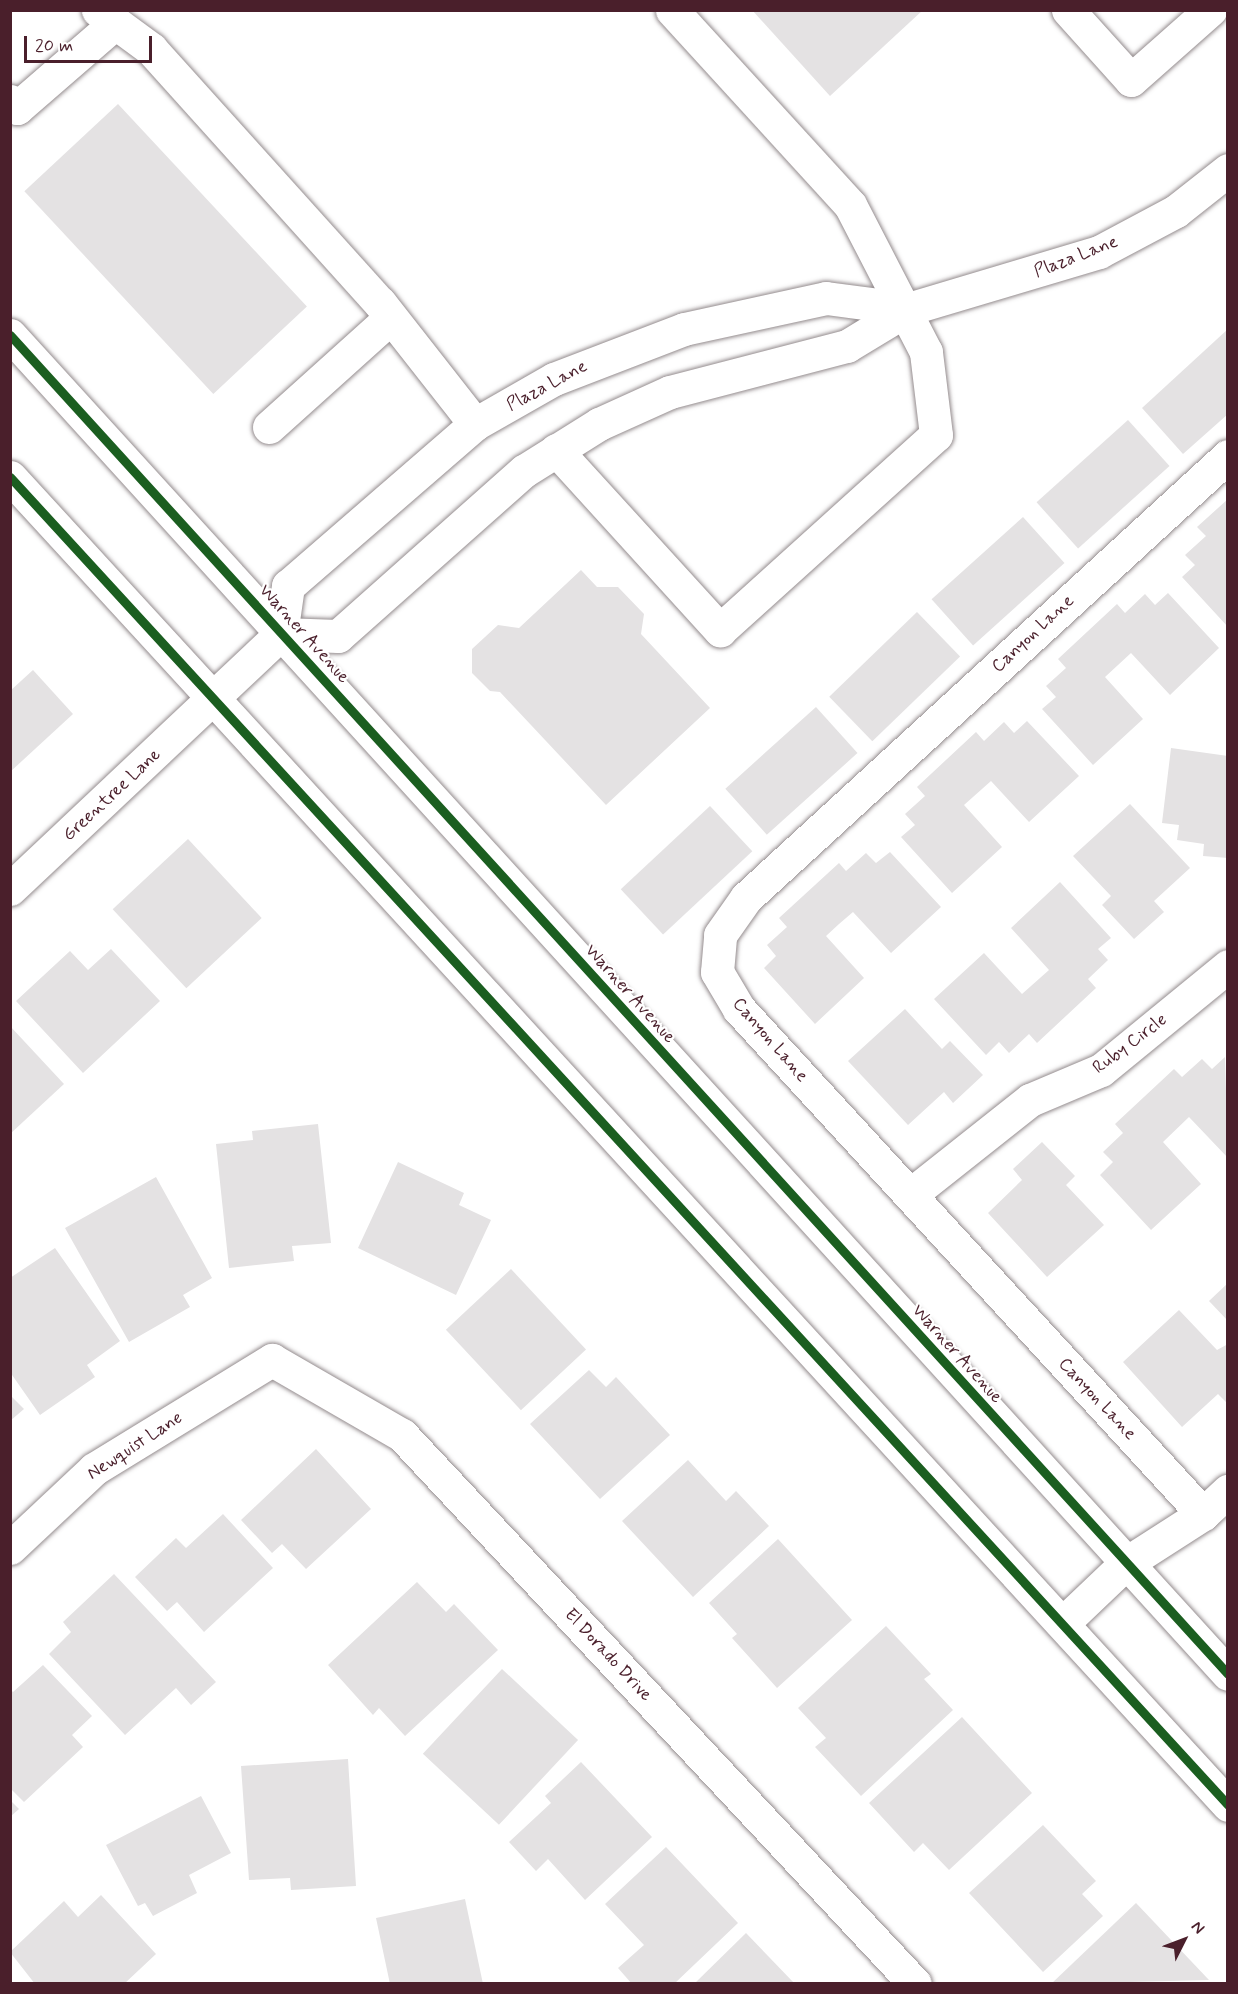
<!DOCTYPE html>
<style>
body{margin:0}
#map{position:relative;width:1238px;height:1994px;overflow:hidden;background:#fff;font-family:Mynerve,sans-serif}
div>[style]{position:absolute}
.building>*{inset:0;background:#e4e2e3;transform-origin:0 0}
.roads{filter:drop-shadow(0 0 2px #948c8e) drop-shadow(0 0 2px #948c8e)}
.minor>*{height:33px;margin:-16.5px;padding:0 16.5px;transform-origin:16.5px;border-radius:16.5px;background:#fff}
.major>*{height:33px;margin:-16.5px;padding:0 16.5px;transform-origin:16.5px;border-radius:16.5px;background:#fff}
.cycleway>*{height:9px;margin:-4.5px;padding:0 4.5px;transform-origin:4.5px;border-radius:4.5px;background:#1b5e20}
span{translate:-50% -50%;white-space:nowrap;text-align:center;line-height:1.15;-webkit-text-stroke:4.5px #fff;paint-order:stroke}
.street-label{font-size:18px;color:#4a1f2b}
.frame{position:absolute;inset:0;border:12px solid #4a1f2b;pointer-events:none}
.north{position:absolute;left:1154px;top:1910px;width:60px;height:60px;-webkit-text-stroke:4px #fff;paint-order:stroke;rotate:48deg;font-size:16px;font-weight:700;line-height:24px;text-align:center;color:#4a1f2b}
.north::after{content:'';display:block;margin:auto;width:21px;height:27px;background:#4a1f2b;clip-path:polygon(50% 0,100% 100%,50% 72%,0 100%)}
.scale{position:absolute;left:24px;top:36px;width:128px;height:27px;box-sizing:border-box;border:3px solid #4a1f2b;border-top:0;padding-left:8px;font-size:18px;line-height:21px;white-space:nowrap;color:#4a1f2b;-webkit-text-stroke:4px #fff;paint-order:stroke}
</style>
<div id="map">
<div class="building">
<div style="clip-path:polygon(752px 10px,923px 10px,830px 96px)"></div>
<div style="left:118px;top:104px;width:277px;height:128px;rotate:47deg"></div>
<div style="clip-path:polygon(1228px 329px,1228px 414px,1183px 454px,1142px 408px)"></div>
<div style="left:1128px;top:420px;width:62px;height:123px;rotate:48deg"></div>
<div style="clip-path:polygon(1228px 499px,1228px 627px,1182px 577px,1195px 565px,1185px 555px,1206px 536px,1197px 527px)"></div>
<div style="left:1023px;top:517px;width:62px;height:123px;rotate:48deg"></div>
<div style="clip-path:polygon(581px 570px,597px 587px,618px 587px,644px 614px,641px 634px,710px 708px,606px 805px,500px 692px,490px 691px,472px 673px,472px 649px,498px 625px,519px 628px)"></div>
<div style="clip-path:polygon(1168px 593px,1219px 648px,1170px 695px,1131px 653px,1105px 677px,1143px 719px,1093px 765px,1042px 709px,1056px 697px,1046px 686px,1066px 668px,1058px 659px,1117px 604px,1125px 613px,1145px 594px,1155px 605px)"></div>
<div style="left:917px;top:612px;width:62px;height:122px;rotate:46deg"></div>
<div style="clip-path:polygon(33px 670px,73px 714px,10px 772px,10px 691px)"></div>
<div style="left:816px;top:707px;width:62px;height:122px;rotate:48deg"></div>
<div style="clip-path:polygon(1027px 721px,1079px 776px,1029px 822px,991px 781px,964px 805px,1002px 847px,952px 893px,901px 837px,915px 825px,905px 814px,925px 796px,917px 787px,976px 732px,984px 741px,1004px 722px,1014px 733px)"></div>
<div style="clip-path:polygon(1171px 748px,1228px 756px,1228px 858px,1203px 856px,1204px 844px,1177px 840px,1179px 825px,1162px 823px)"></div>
<div style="clip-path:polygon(1130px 804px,1190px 868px,1154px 901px,1164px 912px,1134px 939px,1102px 905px,1111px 896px,1073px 856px)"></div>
<div style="left:710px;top:806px;width:62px;height:122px;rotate:47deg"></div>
<div style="left:188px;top:839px;width:108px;height:103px;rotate:47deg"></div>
<div style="clip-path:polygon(890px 852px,941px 907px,891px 953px,853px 912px,839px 924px,826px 936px,864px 978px,815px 1024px,764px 968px,776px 956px,767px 945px,787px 927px,779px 918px,839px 863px,846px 871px,866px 853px,876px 863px)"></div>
<div style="clip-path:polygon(1060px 882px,1111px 938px,1098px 949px,1108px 960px,1088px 979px,1096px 988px,1037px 1043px,1029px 1034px,1009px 1053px,999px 1042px,986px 1055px,934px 999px,984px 953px,1022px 994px,1049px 970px,1011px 928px)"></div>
<div style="clip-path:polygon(111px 949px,160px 1001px,83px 1073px,16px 1001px,70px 951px,88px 970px)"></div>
<div style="clip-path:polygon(905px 1009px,942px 1049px,950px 1041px,983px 1075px,953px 1103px,944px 1092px,908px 1125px,848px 1061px)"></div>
<div style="clip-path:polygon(10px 1026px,64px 1084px,10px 1134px)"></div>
<div style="clip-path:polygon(1225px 1057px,1228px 1158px,1189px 1117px,1163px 1142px,1201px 1184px,1151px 1230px,1100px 1175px,1113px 1162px,1103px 1152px,1123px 1133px,1115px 1124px,1174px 1069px,1182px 1077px,1202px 1059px,1212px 1069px)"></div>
<div style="clip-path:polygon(318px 1124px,331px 1243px,292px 1246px,294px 1261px,229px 1268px,216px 1144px,253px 1140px,252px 1131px)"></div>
<div style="clip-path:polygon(1042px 1142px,1075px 1176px,1066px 1185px,1104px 1225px,1047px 1277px,988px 1213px,1022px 1180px,1013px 1169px)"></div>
<div style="clip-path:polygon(398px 1162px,464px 1193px,459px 1205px,491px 1220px,456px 1295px,358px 1248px)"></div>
<div style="clip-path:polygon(156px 1177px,212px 1278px,183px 1295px,190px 1307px,129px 1342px,65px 1228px)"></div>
<div style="clip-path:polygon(55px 1248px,120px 1341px,87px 1365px,95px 1377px,40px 1415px,10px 1372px,10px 1278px)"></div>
<div style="left:511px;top:1269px;width:110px;height:89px;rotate:47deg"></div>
<div style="clip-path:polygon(1228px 1283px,1228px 1321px,1209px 1301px)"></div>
<div style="clip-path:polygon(1179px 1310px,1217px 1350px,1228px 1344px,1228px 1404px,1218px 1394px,1182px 1427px,1123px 1362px)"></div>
<div style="clip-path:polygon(589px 1370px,606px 1387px,616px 1377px,670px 1435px,600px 1499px,530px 1424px)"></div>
<div style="clip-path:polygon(10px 1395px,24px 1409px,10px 1421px)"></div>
<div style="clip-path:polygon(316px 1449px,371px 1509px,306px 1569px,282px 1544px,272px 1553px,241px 1520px)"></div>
<div style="clip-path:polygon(688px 1460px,726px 1501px,736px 1491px,769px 1526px,693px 1597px,622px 1521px)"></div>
<div style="clip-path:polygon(223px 1514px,273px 1568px,204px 1632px,177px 1602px,167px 1611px,135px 1577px,176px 1538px,186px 1548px)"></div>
<div style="clip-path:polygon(778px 1539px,852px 1620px,777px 1688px,732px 1638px,737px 1634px,709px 1603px)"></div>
<div style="clip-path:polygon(114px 1574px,216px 1682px,191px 1705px,176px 1688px,125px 1735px,49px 1654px,71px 1632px,63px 1622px)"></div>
<div style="clip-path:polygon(417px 1582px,446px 1612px,454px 1604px,498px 1650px,405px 1736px,379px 1708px,373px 1715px,328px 1665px)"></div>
<div style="clip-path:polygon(886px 1626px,931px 1674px,924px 1679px,953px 1710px,861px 1796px,815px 1747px,826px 1738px,798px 1708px)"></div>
<div style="clip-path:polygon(43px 1665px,92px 1716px,72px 1735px,83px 1747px,24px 1802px,10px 1788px,10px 1689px,13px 1692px)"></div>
<div style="left:502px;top:1669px;width:104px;height:116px;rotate:43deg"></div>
<div style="clip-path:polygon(962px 1717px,1032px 1793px,949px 1870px,923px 1843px,914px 1852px,869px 1803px)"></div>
<div style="clip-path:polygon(348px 1759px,356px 1886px,291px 1890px,290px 1878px,249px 1880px,241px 1766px)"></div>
<div style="clip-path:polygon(581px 1762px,652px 1837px,585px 1900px,548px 1859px,536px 1871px,509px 1842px,551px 1803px,545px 1796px)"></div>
<div style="clip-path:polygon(201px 1796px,231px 1853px,189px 1875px,197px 1893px,153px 1916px,145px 1903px,138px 1906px,106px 1845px)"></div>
<div style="clip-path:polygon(10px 1800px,19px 1809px,10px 1817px)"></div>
<div style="clip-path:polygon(1043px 1825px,1096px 1881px,1082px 1894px,1103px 1916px,1043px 1972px,969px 1893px)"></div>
<div style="clip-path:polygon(666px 1847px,738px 1923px,674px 1984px,632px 1984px,618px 1968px,644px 1945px,605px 1904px)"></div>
<div style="clip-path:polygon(101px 1895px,156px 1954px,124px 1984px,35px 1984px,10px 1952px,64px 1901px,78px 1917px)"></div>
<div style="clip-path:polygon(465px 1899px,483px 1984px,390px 1984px,376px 1918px)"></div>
<div style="clip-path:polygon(1136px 1903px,1209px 1980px,1051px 1984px)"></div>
<div style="clip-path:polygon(746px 1933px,795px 1984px,694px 1984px)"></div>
</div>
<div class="roads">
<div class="minor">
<div style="left:98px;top:10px;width:66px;rotate:36.3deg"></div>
<div style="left:151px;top:49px;width:342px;rotate:48deg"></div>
<div style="left:380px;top:303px;width:154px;rotate:51.9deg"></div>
<div style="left:1068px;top:10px;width:94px;rotate:48deg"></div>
<div style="left:1131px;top:80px;width:106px;rotate:-41.5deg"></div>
<div style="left:10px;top:101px;width:10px;rotate:45deg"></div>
<div style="left:17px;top:108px;width:130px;rotate:-40.9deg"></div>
<div style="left:269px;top:427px;width:160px;rotate:-42deg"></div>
<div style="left:556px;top:450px;width:244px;rotate:47.7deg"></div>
<div style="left:720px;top:630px;width:291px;rotate:-42.1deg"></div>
<div style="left:936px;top:435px;width:84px;rotate:-96.9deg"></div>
<div style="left:926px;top:352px;width:165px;rotate:-117.3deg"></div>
<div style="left:850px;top:205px;width:264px;rotate:-132.4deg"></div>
<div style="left:281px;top:634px;width:57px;rotate:2deg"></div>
<div style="left:338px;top:636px;width:249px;rotate:-41.6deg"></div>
<div style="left:524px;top:471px;width:89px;rotate:-32.1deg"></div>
<div style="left:599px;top:424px;width:78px;rotate:-24.3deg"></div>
<div style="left:670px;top:392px;width:183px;rotate:-14.6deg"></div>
<div style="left:847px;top:346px;width:71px;rotate:-31.2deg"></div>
<div style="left:908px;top:309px;width:199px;rotate:-16.6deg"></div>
<div style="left:1099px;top:252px;width:87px;rotate:-28deg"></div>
<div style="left:1176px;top:211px;width:66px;rotate:-38.3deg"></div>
<div style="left:10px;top:889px;width:372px;rotate:-43.3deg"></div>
<div style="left:281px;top:634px;width:49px;rotate:-81.7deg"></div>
<div style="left:288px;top:586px;width:247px;rotate:-40.9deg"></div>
<div style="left:475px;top:424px;width:91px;rotate:-29.7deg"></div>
<div style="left:554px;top:379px;width:139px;rotate:-21deg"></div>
<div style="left:684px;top:329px;width:145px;rotate:-12.3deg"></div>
<div style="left:826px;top:298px;width:83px;rotate:7.6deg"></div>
<div style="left:910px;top:1195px;width:153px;rotate:-38.4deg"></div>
<div style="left:1030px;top:1100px;width:77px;rotate:-22.9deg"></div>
<div style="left:1101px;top:1070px;width:164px;rotate:-39.3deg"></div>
<div style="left:1203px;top:1514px;width:686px;rotate:-132.58deg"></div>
<div style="left:739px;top:1009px;width:43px;rotate:-120.7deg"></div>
<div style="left:717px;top:972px;width:37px;rotate:-85deg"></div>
<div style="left:720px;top:935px;width:45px;rotate:-54.9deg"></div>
<div style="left:746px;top:898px;width:654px;rotate:-42.52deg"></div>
<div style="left:10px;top:1548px;width:115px;rotate:-43.2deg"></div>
<div style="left:94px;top:1469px;width:209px;rotate:-31.5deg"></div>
<div style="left:272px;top:1360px;width:150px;rotate:30deg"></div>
<div style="left:402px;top:1435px;width:751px;rotate:46.94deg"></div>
<div style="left:1063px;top:1623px;width:86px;rotate:-43.6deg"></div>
<div style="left:1125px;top:1564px;width:93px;rotate:-32.7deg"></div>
<div style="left:1203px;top:1514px;width:34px;rotate:-43deg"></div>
</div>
<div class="major">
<div style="left:10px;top:335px;width:1810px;rotate:47.71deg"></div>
<div style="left:10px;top:477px;width:1802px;rotate:47.47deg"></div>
</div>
</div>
<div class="cycleway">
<div style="left:10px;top:335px;width:1810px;rotate:47.71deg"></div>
<div style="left:10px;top:477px;width:1802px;rotate:47.47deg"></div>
</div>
<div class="street-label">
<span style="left:1076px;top:257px;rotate:-21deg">Plaza Lane</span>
<span style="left:547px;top:386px;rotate:-28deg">Plaza Lane</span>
<span style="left:304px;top:634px;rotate:48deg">Warner Avenue</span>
<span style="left:1033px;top:634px;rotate:-43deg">Canyon Lane</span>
<span style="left:112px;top:795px;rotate:-43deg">Greentree Lane</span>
<span style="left:630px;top:994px;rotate:48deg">Warner Avenue</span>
<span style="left:770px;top:1040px;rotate:49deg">Canyon Lane</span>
<span style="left:1130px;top:1044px;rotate:-37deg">Ruby Circle</span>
<span style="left:957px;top:1354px;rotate:48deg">Warner Avenue</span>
<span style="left:1097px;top:1399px;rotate:47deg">Canyon Lane</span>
<span style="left:135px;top:1446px;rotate:-33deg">Newquist Lane</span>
<span style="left:608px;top:1655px;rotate:47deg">El Dorado Drive</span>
</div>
<div class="frame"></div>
<div class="north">N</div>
<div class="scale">20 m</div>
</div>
